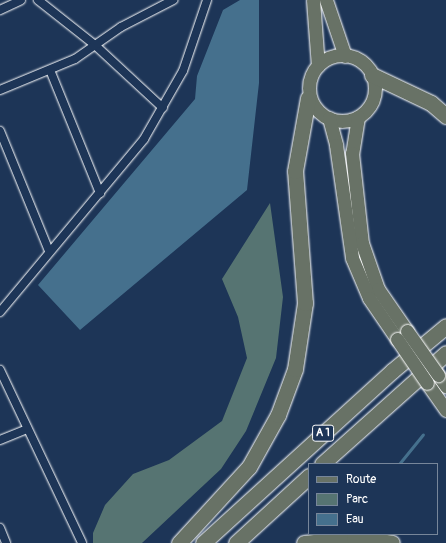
<!DOCTYPE html>
<style>
body{margin:0}
#map{position:relative;width:446px;height:543px;overflow:hidden;background:#1d3557;font-family:Pangolin,sans-serif}
div>[style]{position:absolute}
.green>*{inset:0;background:#567472}
.water>*{inset:0;background:#45708d}
.stream>*{height:3px;margin:-1.5px;padding:0 1.5px;transform-origin:1.5px;border-radius:1.5px;background:#45708d}
.roads{filter:drop-shadow(0 0 1px #fff) drop-shadow(0 0 1px #fff)}
.minor>*{height:8px;margin:-4px;padding:0 4px;transform-origin:4px;border-radius:4px;background:#1d3557}
.primary>*{height:13px;margin:-6.5px;padding:0 6.5px;transform-origin:6.5px;border-radius:6.5px;background:#687266}
.primary>.ring{margin:-6.5px;padding:0;box-sizing:content-box;background:none;border:13px solid #687266;border-radius:50%}
.motorway>*{height:15px;margin:-7.5px;padding:0 7.5px;transform-origin:7.5px;border-radius:7.5px;background:#687266}
.bridges{filter:drop-shadow(0 0 1px #fff) drop-shadow(0 0 1px #fff)}
.primary-bridge>*{height:13px;margin:-6.5px;padding:0 6.5px;transform-origin:6.5px;border-radius:6.5px;background:#687266}
span{translate:-50% -50%;white-space:nowrap;text-align:center;line-height:1.15;-webkit-text-stroke:3px #1d3557;paint-order:stroke}
.shield-label span{padding:1px 3px;background:#1d3557;border:1px solid;border-radius:3px;-webkit-text-stroke-width:0}
.shield-label{font-size:11px;color:#fff;font-weight:700}
.legend{position:absolute;left:308px;top:463px;width:130px;height:72px;box-sizing:border-box;background:#1d3557;border:1px solid #77869a;margin:0;padding:5px 7px;list-style:none;font-size:12px;color:#fff}
.legend li{display:flex;align-items:center;gap:8px;height:20px}
.legend b{width:20px;border:1px solid #77869a}
</style>
<div id="map">
<div class="green">
<div style="clip-path:polygon(270px 203px,283px 297px,276px 358px,246px 431px,221px 469px,142px 543px,93px 543px,93px 533px,105px 505px,133px 474px,169px 460px,222px 421px,247px 358px,238px 317px,222px 279px)"></div>
</div>
<div class="water">
<div style="clip-path:polygon(240px 0,259px 0,259px 83px,247px 190px,80px 330px,38px 285px,195px 99px,197px 76px,223px 10px)"></div>
</div>
<div class="stream">
<div style="left:399px;top:464px;width:38px;rotate:-51deg"></div>
</div>
<div class="roads">
<div class="minor">
<div style="left:38px;top:0;width:74px;rotate:38.4deg"></div>
<div style="left:96px;top:46px;width:91px;rotate:42.8deg"></div>
<div style="left:0;top:10px;width:23px;rotate:-25deg"></div>
<div style="left:50px;top:70px;width:133px;rotate:67.9deg"></div>
<div style="left:0;top:90px;width:81px;rotate:-22.5deg"></div>
<div style="left:75px;top:59px;width:56px;rotate:-34.8deg"></div>
<div style="left:121px;top:27px;width:59px;rotate:-27.4deg"></div>
<div style="left:0;top:131px;width:130px;rotate:67.8deg"></div>
<div style="left:0;top:312px;width:225px;rotate:-50.2deg"></div>
<div style="left:144px;top:139px;width:78px;rotate:-60.2deg"></div>
<div style="left:183px;top:71px;width:75px;rotate:-71.3deg"></div>
<div style="left:0;top:370px;width:191px;rotate:64.6deg"></div>
<div style="left:0;top:440px;width:29px;rotate:-22deg"></div>
<div style="left:0;top:528px;width:16px;rotate:68deg"></div>
</div>
<div class="primary">
<div style="left:313px;top:0;width:66px;rotate:85.7deg"></div>
<div style="left:326px;top:0;width:59px;rotate:71.3deg"></div>
<div class="ring" style="left:309px;top:55px;width:53px;height:53px"></div>
<div style="left:358px;top:117px;width:36px;rotate:99deg"></div>
<div style="left:352px;top:153px;width:91px;rotate:83.7deg"></div>
<div style="left:362px;top:243px;width:49px;rotate:70.8deg"></div>
<div style="left:378px;top:289px;width:51px;rotate:55.4deg"></div>
<div style="left:329px;top:118px;width:28px;rotate:75deg"></div>
<div style="left:336px;top:145px;width:114px;rotate:81.9deg"></div>
<div style="left:352px;top:258px;width:43px;rotate:67deg"></div>
<div style="left:369px;top:298px;width:50px;rotate:55.7deg"></div>
<div style="left:438px;top:375px;width:14px;rotate:54deg"></div>
<div style="left:427px;top:383px;width:33px;rotate:55deg"></div>
</div>
<div class="motorway">
<div style="left:372px;top:75px;width:65px;rotate:25.4deg"></div>
<div style="left:431px;top:103px;width:20px;rotate:41deg"></div>
<div style="left:322px;top:464px;width:166px;rotate:-41.8deg"></div>
<div style="left:179px;top:543px;width:103px;rotate:-47.4deg"></div>
<div style="left:249px;top:467px;width:60px;rotate:-60.9deg"></div>
<div style="left:278px;top:415px;width:49px;rotate:-69.7deg"></div>
<div style="left:295px;top:369px;width:67px;rotate:-81.4deg"></div>
<div style="left:305px;top:303px;width:132px;rotate:-94.3deg"></div>
<div style="left:295px;top:171px;width:74px;rotate:-79.9deg"></div>
<div style="left:203px;top:543px;width:256px;rotate:-42.3deg"></div>
<div style="left:392px;top:371px;width:70px;rotate:-39.8deg"></div>
<div style="left:236px;top:543px;width:99px;rotate:-42.5deg"></div>
<div style="left:304px;top:543px;width:50px;rotate:-5.7deg"></div>
<div style="left:354px;top:538px;width:38px;rotate:7deg"></div>
</div>
</div>
<div class="bridges">
<div class="primary-bridge">
<div style="left:407px;top:331px;width:54px;rotate:54.8deg"></div>
<div style="left:397px;top:339px;width:53px;rotate:55.7deg"></div>
</div>
</div>
<div class="shield-label">
<span style="left:323px;top:433px">A 1</span>
</div>
<ul class="legend">
<li><b style="height:5px;background:#687266"></b>Route</li>
<li><b style="height:11px;background:#567472"></b>Parc</li>
<li><b style="height:11px;background:#45708d"></b>Eau</li>
</ul>
</div>
